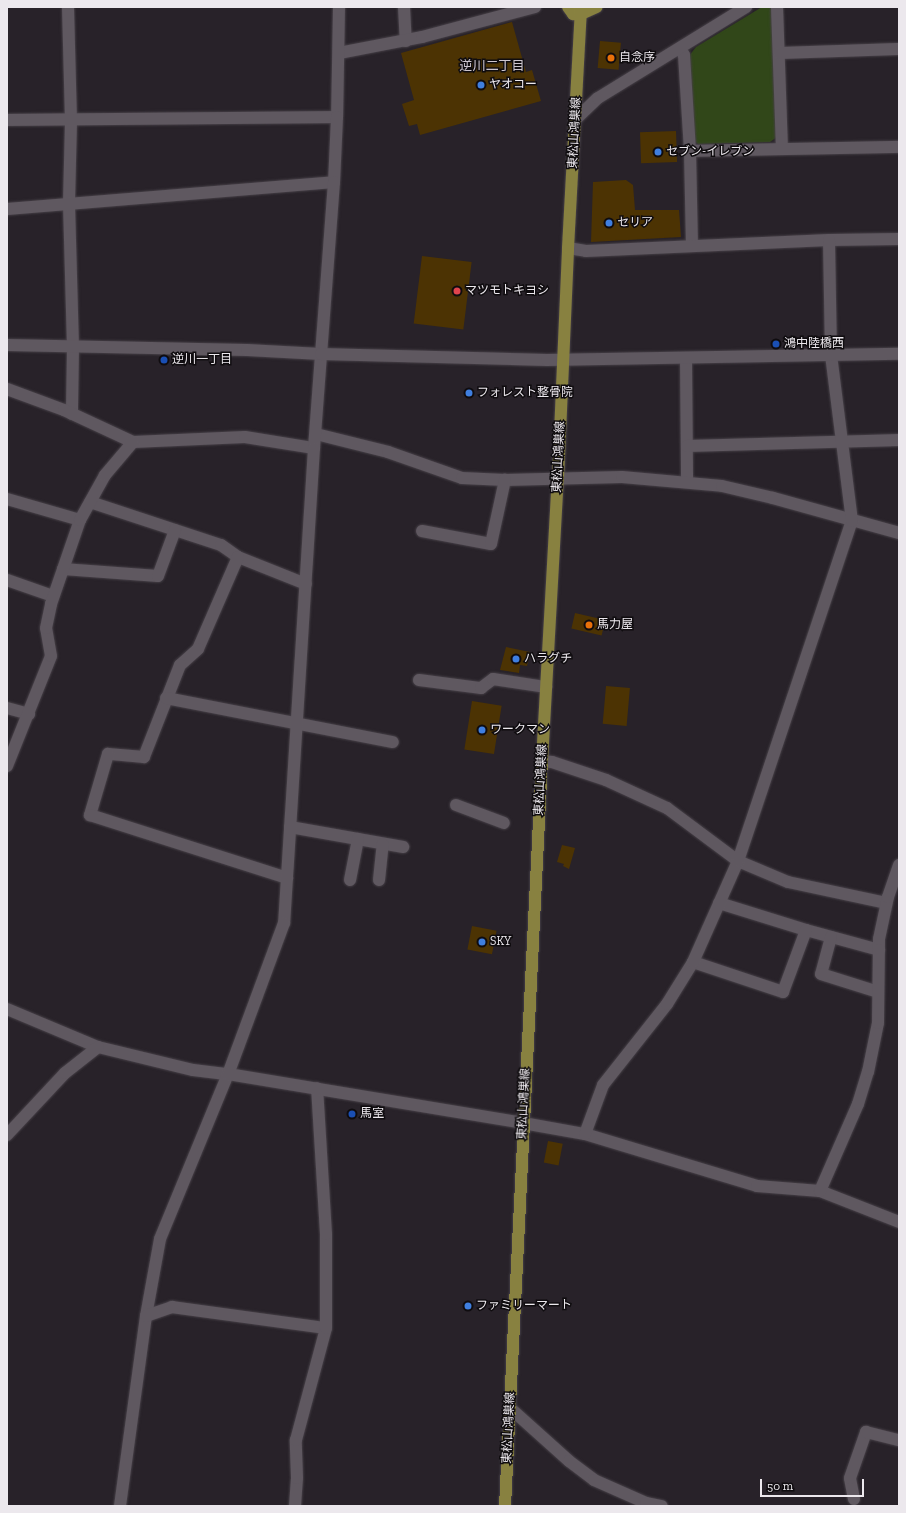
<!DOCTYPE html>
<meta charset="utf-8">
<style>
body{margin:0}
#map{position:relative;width:906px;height:1513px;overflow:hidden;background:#282229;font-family:"Zilla Slab","Noto Sans JP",serif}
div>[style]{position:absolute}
.green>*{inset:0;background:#314719}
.building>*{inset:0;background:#4c3303;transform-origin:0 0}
.roads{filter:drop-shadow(0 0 1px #464047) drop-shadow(0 0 1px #464047)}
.minor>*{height:12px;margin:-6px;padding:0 6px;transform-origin:6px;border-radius:6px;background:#5f5860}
.tertiary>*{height:12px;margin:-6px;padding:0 6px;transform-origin:6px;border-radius:6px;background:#5f5860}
.primary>*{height:12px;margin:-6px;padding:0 6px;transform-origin:6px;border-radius:6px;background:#888140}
.dots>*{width:11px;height:11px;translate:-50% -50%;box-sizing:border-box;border:2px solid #0f0c0f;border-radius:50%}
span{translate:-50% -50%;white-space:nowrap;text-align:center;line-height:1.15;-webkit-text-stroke:3px #0f0c0f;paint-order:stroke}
.poi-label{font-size:12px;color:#ece8ed}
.left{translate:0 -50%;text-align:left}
.street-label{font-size:12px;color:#ece8ed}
.neighbourhood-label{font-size:13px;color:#cdc5ce}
.frame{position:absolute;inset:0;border:8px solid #ece8ed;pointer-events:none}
.scale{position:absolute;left:760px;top:1479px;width:104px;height:18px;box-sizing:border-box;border:2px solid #ece8ed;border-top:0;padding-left:5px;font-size:12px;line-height:14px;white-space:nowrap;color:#ece8ed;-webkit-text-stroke:3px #0f0c0f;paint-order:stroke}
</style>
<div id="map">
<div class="green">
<div style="clip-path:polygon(762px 7px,772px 8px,777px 137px,770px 142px,698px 144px,693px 140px,689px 56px,696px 47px)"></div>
</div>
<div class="building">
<div style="clip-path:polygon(512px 22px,526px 72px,532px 70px,541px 101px,420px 135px,417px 124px,409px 126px,402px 104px,414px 100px,401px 53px)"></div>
<div style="left:600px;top:41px;width:21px;height:27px;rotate:5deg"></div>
<div style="left:676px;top:131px;width:31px;height:36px;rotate:88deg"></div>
<div style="clip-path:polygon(626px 180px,633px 185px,635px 210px,679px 210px,681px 237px,591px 242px,593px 182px)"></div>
<div style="left:422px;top:256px;width:50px;height:68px;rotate:7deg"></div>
<div style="left:575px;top:613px;width:31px;height:16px;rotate:13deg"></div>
<div style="clip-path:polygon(506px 647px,530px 652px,527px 666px,520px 665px,519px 673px,500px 670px)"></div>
<div style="left:606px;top:686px;width:24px;height:38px;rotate:5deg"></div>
<div style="left:472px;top:701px;width:30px;height:49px;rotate:9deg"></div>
<div style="clip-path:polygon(562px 845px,575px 848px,569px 869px,563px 866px,564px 864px,557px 862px)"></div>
<div style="left:472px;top:926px;width:25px;height:24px;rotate:11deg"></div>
<div style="left:548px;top:1141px;width:15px;height:22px;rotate:11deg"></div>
</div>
<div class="roads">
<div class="minor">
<div style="left:68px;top:7px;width:114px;rotate:88.5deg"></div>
<div style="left:71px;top:121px;width:83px;rotate:91.4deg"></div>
<div style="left:69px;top:204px;width:143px;rotate:88.4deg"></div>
<div style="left:73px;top:347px;width:67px;rotate:90.9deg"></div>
<div style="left:404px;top:7px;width:34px;rotate:87deg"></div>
<div style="left:777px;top:7px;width:142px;rotate:88deg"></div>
<div style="left:680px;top:49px;width:7px;rotate:56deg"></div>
<div style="left:684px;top:55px;width:96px;rotate:86.4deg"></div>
<div style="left:690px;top:151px;width:95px;rotate:88.8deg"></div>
<div style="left:339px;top:53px;width:85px;rotate:-10.9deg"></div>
<div style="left:422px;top:37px;width:117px;rotate:-14.9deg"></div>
<div style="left:779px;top:53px;width:120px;rotate:-1.9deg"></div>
<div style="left:576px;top:119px;width:30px;rotate:-44deg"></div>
<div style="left:598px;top:98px;width:174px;rotate:-31.6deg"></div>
<div style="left:7px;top:120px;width:330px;rotate:-0.5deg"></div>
<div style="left:690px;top:151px;width:209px;rotate:-1.1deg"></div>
<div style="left:7px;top:209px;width:328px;rotate:-4.7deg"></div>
<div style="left:568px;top:248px;width:18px;rotate:9deg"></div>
<div style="left:586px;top:251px;width:243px;rotate:-2.6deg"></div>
<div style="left:829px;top:240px;width:70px;rotate:-0.8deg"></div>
<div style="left:686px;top:358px;width:124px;rotate:89.5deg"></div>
<div style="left:7px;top:389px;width:61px;rotate:20.2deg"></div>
<div style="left:64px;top:410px;width:76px;rotate:24.9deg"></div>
<div style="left:133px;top:442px;width:112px;rotate:-2.6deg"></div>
<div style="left:245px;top:437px;width:70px;rotate:9.1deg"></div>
<div style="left:316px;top:434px;width:74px;rotate:14deg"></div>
<div style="left:388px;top:452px;width:78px;rotate:19.4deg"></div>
<div style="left:462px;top:478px;width:43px;rotate:2.7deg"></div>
<div style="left:505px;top:480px;width:117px;rotate:-1.5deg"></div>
<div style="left:622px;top:477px;width:100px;rotate:5.1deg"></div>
<div style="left:722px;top:486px;width:52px;rotate:13.2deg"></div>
<div style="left:773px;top:498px;width:131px;rotate:15.5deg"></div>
<div style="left:687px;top:446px;width:212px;rotate:-1.6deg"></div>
<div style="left:7px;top:499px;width:76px;rotate:16deg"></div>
<div style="left:90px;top:502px;width:138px;rotate:18.2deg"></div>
<div style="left:221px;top:545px;width:21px;rotate:35deg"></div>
<div style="left:238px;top:557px;width:73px;rotate:21.7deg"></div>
<div style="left:422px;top:531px;width:70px;rotate:10.7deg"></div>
<div style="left:491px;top:544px;width:66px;rotate:-77.7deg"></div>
<div style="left:238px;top:557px;width:100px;rotate:113.5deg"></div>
<div style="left:198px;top:649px;width:24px;rotate:138deg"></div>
<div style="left:180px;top:665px;width:99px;rotate:111.4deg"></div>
<div style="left:144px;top:757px;width:36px;rotate:-175deg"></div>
<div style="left:108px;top:754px;width:64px;rotate:106.4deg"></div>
<div style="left:90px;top:815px;width:207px;rotate:17.7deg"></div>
<div style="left:63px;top:569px;width:95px;rotate:4.2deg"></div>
<div style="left:158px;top:576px;width:49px;rotate:-69.7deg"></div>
<div style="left:7px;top:580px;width:49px;rotate:19.2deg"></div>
<div style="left:419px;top:680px;width:63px;rotate:7.4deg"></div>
<div style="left:481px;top:688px;width:15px;rotate:-37deg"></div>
<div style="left:493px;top:679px;width:54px;rotate:8.6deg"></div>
<div style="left:166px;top:698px;width:231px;rotate:11deg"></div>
<div style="left:7px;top:708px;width:23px;rotate:15deg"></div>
<div style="left:542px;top:761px;width:10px;rotate:6deg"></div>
<div style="left:552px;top:762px;width:57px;rotate:18.4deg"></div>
<div style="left:606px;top:780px;width:67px;rotate:24.7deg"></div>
<div style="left:667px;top:808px;width:89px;rotate:36.7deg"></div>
<div style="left:738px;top:861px;width:54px;rotate:22.8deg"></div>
<div style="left:788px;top:882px;width:100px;rotate:12.1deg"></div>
<div style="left:7px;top:766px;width:118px;rotate:-68.2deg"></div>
<div style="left:51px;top:656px;width:28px;rotate:-100deg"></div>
<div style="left:46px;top:628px;width:25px;rotate:-78deg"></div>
<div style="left:51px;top:604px;width:89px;rotate:-71deg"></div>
<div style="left:80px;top:520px;width:51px;rotate:-60.9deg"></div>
<div style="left:105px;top:475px;width:43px;rotate:-49.7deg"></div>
<div style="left:456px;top:805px;width:51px;rotate:20.6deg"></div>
<div style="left:290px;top:827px;width:115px;rotate:10deg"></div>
<div style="left:350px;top:880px;width:42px;rotate:-79deg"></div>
<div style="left:379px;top:880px;width:36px;rotate:-84deg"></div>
<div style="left:719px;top:903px;width:91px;rotate:17.2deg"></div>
<div style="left:806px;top:930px;width:76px;rotate:15.3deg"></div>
<div style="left:831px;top:937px;width:38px;rotate:105deg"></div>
<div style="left:821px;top:974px;width:60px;rotate:17.5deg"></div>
<div style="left:693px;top:962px;width:95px;rotate:18.4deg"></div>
<div style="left:783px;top:992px;width:66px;rotate:-69.6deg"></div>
<div style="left:7px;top:1009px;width:99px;rotate:22.7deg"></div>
<div style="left:98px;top:1047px;width:98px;rotate:13.6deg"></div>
<div style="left:193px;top:1070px;width:35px;rotate:7deg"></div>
<div style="left:228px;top:1074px;width:178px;rotate:112.4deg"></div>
<div style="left:160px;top:1239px;width:78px;rotate:100.3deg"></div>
<div style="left:146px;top:1316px;width:192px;rotate:97.8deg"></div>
<div style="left:523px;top:1123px;width:63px;rotate:10.1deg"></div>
<div style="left:585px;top:1134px;width:180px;rotate:16.8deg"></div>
<div style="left:757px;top:1186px;width:63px;rotate:4.5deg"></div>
<div style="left:820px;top:1191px;width:85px;rotate:21.4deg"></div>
<div style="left:585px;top:1134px;width:52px;rotate:-69.8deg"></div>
<div style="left:603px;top:1085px;width:103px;rotate:-51.7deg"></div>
<div style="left:667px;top:1004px;width:49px;rotate:-58.2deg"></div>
<div style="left:693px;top:962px;width:111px;rotate:-66deg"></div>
<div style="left:738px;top:861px;width:359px;rotate:-71.5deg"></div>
<div style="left:852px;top:521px;width:167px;rotate:-97.2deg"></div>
<div style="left:831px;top:355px;width:115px;rotate:-91deg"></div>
<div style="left:7px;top:1135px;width:85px;rotate:-46.9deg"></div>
<div style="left:65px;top:1073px;width:42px;rotate:-38.2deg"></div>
<div style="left:820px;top:1191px;width:95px;rotate:-66.4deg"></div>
<div style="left:858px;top:1104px;width:34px;rotate:-73deg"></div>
<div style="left:868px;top:1072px;width:50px;rotate:-78.5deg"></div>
<div style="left:878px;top:1023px;width:84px;rotate:-89.3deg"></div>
<div style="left:879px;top:939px;width:43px;rotate:-77.9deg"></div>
<div style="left:888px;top:897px;width:34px;rotate:-71deg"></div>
<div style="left:146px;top:1316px;width:28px;rotate:-19deg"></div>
<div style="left:172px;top:1307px;width:155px;rotate:7.8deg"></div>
<div style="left:510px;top:1408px;width:79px;rotate:41.9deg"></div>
<div style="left:569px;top:1461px;width:31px;rotate:37deg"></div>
<div style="left:594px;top:1480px;width:57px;rotate:23.9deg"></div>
<div style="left:646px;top:1503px;width:16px;rotate:11deg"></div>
<div style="left:854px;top:1499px;width:21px;rotate:-101deg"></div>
<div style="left:850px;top:1478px;width:49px;rotate:-70.8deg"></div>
<div style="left:866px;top:1432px;width:34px;rotate:14deg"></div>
<div style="left:295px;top:1506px;width:28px;rotate:-86deg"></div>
<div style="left:297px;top:1478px;width:38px;rotate:-92deg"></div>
<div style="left:296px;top:1440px;width:116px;rotate:-75deg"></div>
<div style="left:326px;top:1328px;width:94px;rotate:-90deg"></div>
<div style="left:326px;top:1234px;width:146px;rotate:-93.5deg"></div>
</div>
<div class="tertiary">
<div style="left:339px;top:7px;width:110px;rotate:91deg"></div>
<div style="left:337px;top:117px;width:65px;rotate:92.6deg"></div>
<div style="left:334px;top:182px;width:267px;rotate:94.3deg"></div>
<div style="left:314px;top:448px;width:476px;rotate:93.6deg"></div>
<div style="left:284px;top:923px;width:161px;rotate:110.3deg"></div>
<div style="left:228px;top:1074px;width:299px;rotate:9.4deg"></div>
<div style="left:7px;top:345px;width:240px;rotate:1.2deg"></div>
<div style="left:247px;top:350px;width:74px;rotate:3.1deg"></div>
<div style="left:321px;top:354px;width:226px;rotate:1.5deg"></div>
<div style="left:547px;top:360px;width:352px;rotate:-1deg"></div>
</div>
<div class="primary">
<div style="left:568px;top:7px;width:9px;rotate:54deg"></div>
<div style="left:573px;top:14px;width:8px"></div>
<div style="left:581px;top:14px;width:17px;rotate:-24deg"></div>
<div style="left:505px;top:1506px;width:746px;rotate:-87.16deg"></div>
<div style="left:542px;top:761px;width:282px;rotate:-86.8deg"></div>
<div style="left:558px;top:479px;width:231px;rotate:-87.5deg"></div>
<div style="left:568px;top:248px;width:241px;rotate:-86.9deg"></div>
</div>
</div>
<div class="dots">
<div style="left:611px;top:58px;background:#e8710a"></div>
<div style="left:481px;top:85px;background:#3f7fe0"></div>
<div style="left:658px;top:152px;background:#3f7fe0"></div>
<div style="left:609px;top:223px;background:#3f7fe0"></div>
<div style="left:457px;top:291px;background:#e0444e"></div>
<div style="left:776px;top:344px;background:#1a4fb4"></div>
<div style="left:164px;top:360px;background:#1a4fb4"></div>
<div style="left:469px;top:393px;background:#3f7fe0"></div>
<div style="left:589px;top:625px;background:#e8710a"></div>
<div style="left:516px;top:659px;background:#3f7fe0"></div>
<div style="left:482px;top:730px;background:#3f7fe0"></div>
<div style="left:482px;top:942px;background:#3f7fe0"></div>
<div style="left:352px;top:1114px;background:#1a4fb4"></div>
<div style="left:468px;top:1306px;background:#3f7fe0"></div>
</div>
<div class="poi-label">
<span class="left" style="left:619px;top:58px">自念序</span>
<span class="left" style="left:489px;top:85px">ヤオコー</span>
<span class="left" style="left:666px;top:152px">セブン-イレブン</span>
<span class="left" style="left:617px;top:223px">セリア</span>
<span class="left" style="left:465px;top:291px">マツモトキヨシ</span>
<span class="left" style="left:784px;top:344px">鴻中陸橋西</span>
<span class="left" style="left:172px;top:360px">逆川一丁目</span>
<span class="left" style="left:477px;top:393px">フォレスト整骨院</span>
<span class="left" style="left:597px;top:625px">馬力屋</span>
<span class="left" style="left:524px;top:659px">ハラグチ</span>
<span class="left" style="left:490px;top:730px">ワークマン</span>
<span class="left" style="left:490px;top:942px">SKY</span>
<span class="left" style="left:360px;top:1114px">馬室</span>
<span class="left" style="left:476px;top:1306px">ファミリーマート</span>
</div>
<div class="street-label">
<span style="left:575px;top:133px;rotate:-87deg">東松山鴻巣線</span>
<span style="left:559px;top:457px;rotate:-87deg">東松山鴻巣線</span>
<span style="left:541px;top:780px;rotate:-87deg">東松山鴻巣線</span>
<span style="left:524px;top:1104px;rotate:-87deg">東松山鴻巣線</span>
<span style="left:509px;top:1428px;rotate:-87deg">東松山鴻巣線</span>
</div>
<div class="neighbourhood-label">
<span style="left:492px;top:66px">逆川二丁目</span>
</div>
<div class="frame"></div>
<div class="scale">50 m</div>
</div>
